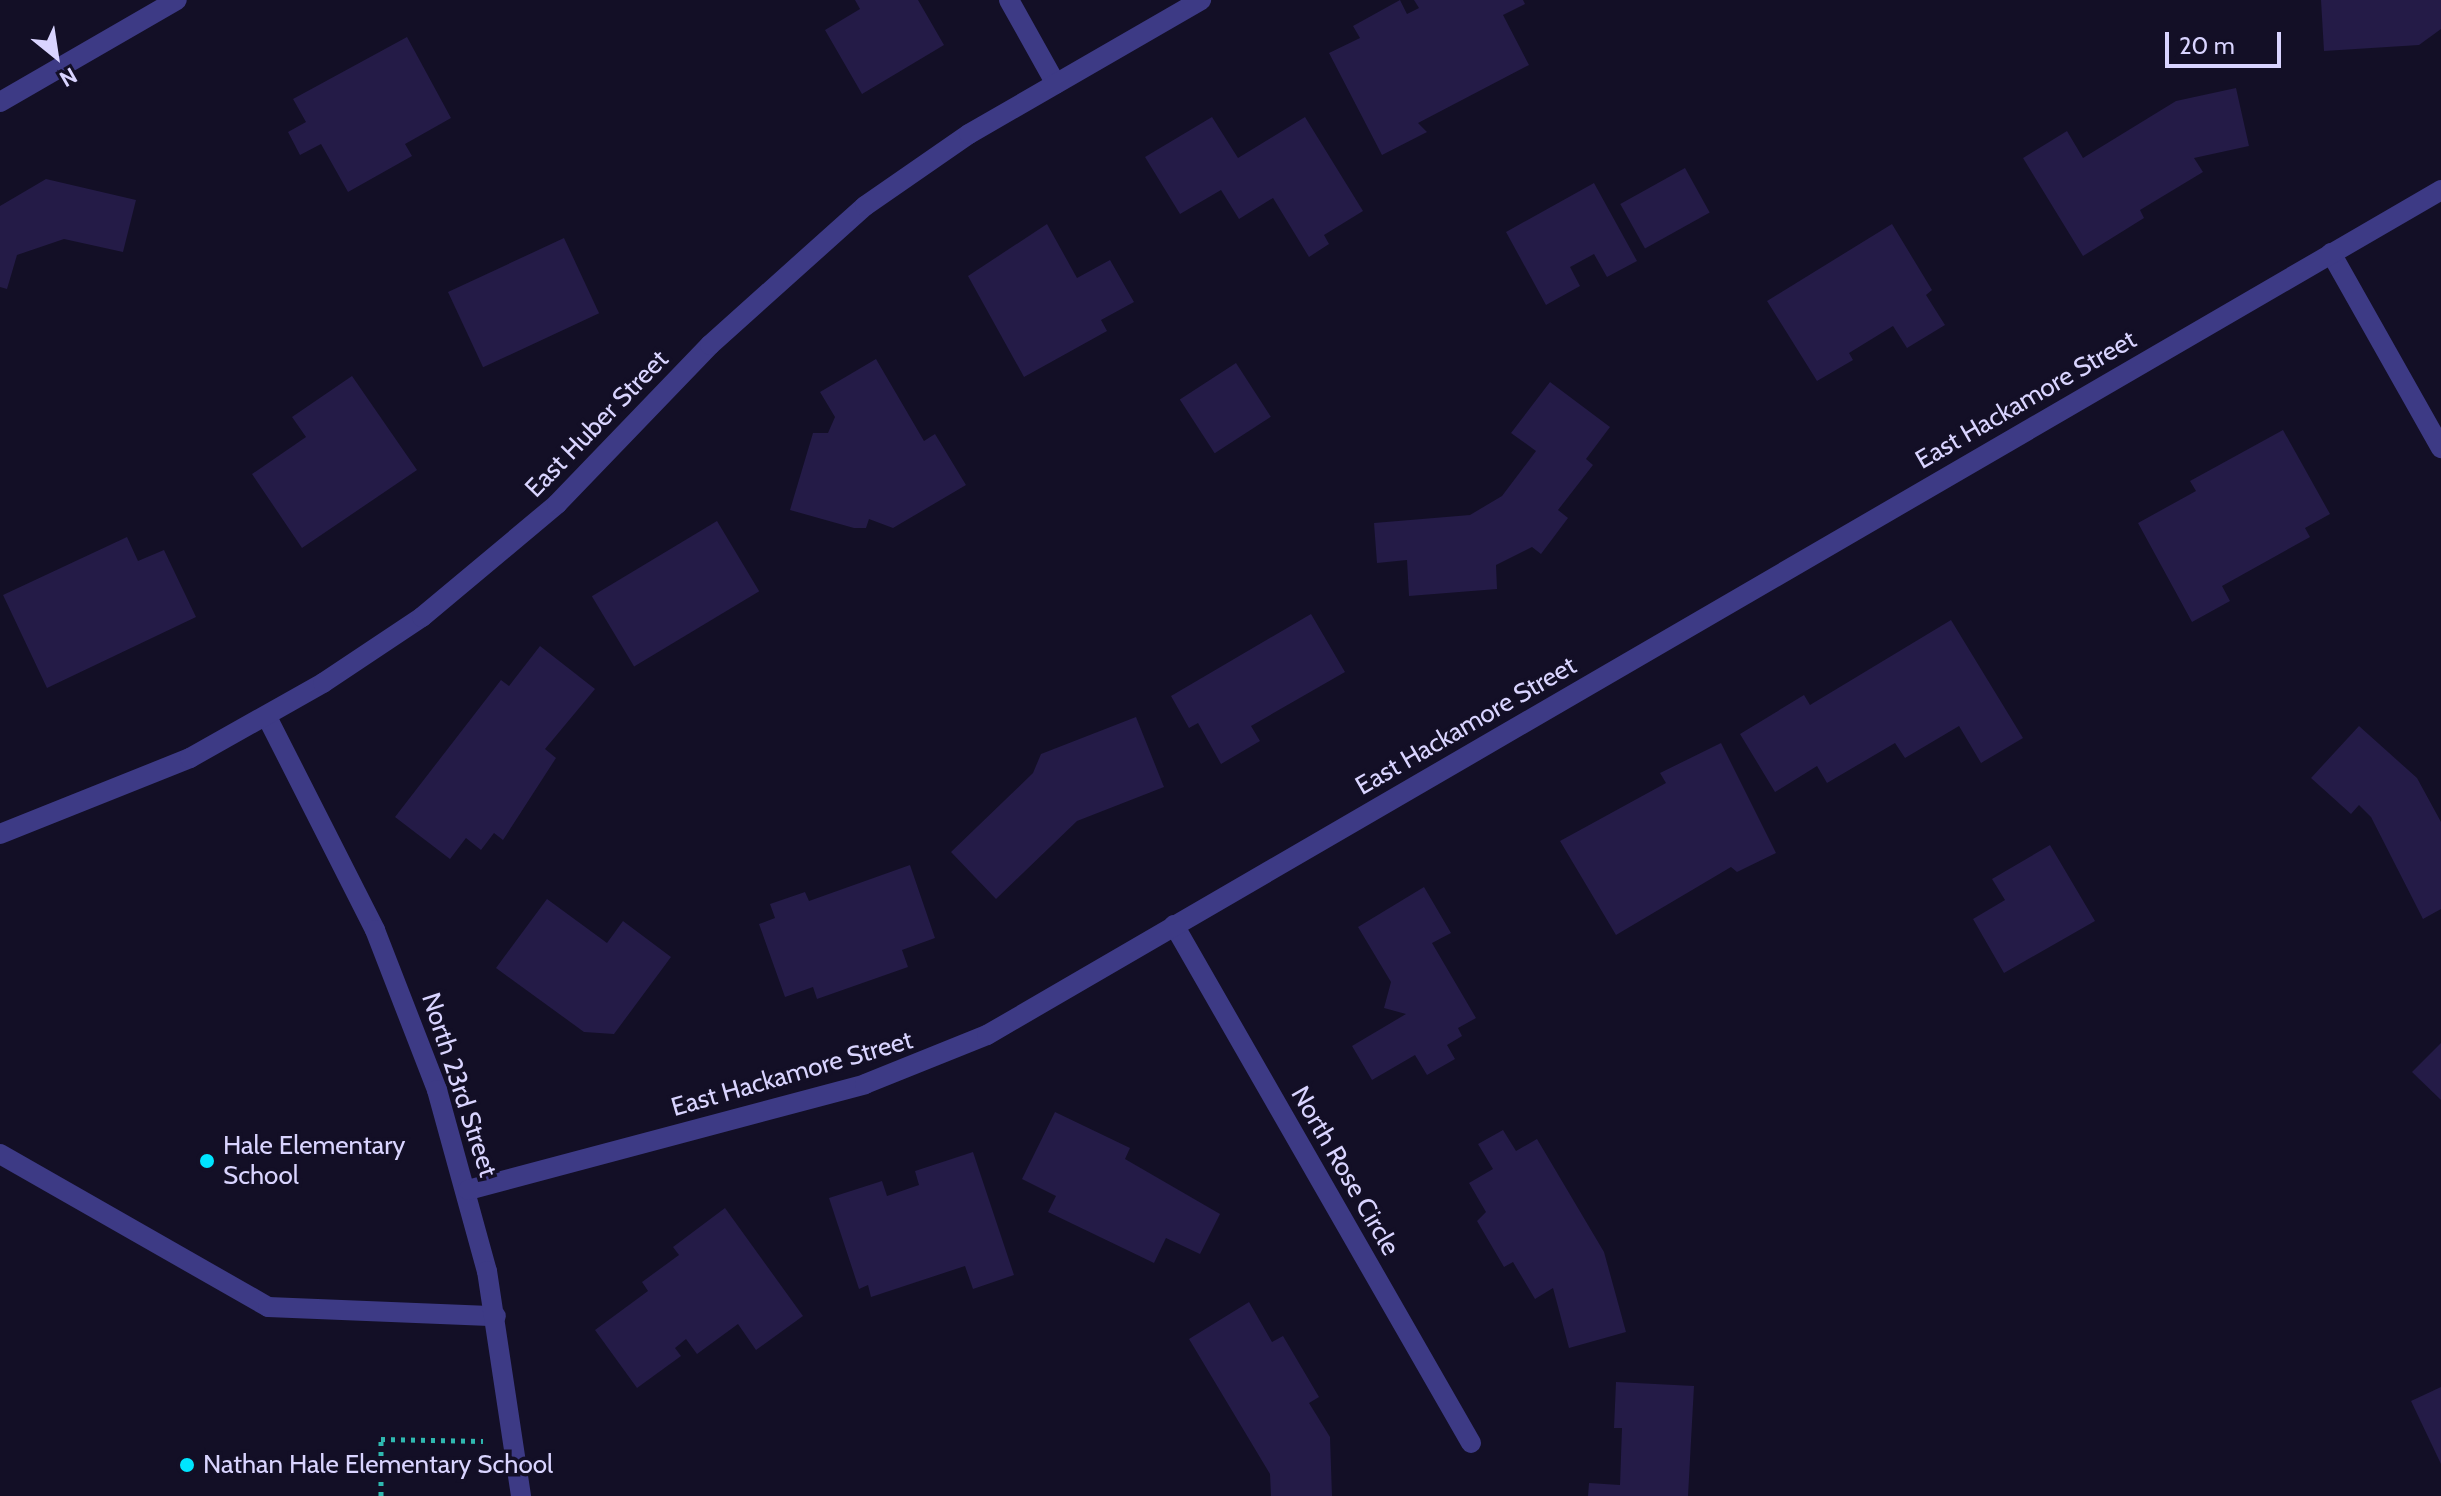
<!DOCTYPE html>
<style>
body{margin:0}
#map{position:relative;width:2441px;height:1496px;overflow:hidden;background:#130f26;font-family:Cabin,sans-serif}
div>[style]{position:absolute}
.building>*{inset:0;background:#241b47;transform-origin:0 0}
.path>*{height:5px;margin-top:-2.5px;transform-origin:0;background:repeating-linear-gradient(90deg,#2fb8b0 0 4px,transparent 0 10px)}
.lane>*{height:20px;margin:-10px;padding:0 10px;transform-origin:10px;border-radius:10px;background:#3d3a85}
.street>*{height:20px;margin:-10px;padding:0 10px;transform-origin:10px;border-radius:10px;background:#3d3a85}
.dots>*{width:22px;height:22px;translate:-50% -50%;box-sizing:border-box;border:4px solid #130f26;border-radius:50%}
span{translate:-50% -50%;white-space:nowrap;text-align:center;line-height:1.15;-webkit-text-stroke:7px #130f26;paint-order:stroke}
.street-label{font-size:26px;color:#d9d4ff}
.poi-label{font-size:26px;color:#d9d4ff}
.left{translate:0 -50%;text-align:left}
.north{position:absolute;left:16px;top:16px;width:80px;height:80px;-webkit-text-stroke:6px #130f26;paint-order:stroke;rotate:150deg;font-size:22px;font-weight:700;line-height:32px;text-align:center;color:#d9d4ff}
.north::after{content:'';display:block;margin:auto;width:28px;height:36px;background:#d9d4ff;clip-path:polygon(50% 0,100% 100%,50% 72%,0 100%)}
.scale{position:absolute;left:2165px;top:32px;width:116px;height:36px;box-sizing:border-box;border:4px solid #d9d4ff;border-top:0;padding-left:10px;font-size:24px;line-height:28px;white-space:nowrap;color:#d9d4ff;-webkit-text-stroke:6px #130f26;paint-order:stroke}
</style>
<div id="map">
<div class="building">
<div style="clip-path:polygon(855px 0,918px 0,944px 45px,862px 94px,825px 30px,860px 9px)"></div>
<div style="clip-path:polygon(1400px 0,1407px 14px,1419px 8px,1414px 0,1523px 0,1525px 4px,1503px 15px,1529px 65px,1418px 123px,1427px 132px,1382px 155px,1329px 53px,1360px 38px,1353px 26px)"></div>
<div style="clip-path:polygon(2321px 0,2441px 0,2441px 29px,2419px 45px,2324px 51px)"></div>
<div style="clip-path:polygon(407px 37px,451px 118px,405px 144px,412px 156px,348px 192px,321px 144px,300px 155px,288px 132px,306px 122px,293px 99px)"></div>
<div style="clip-path:polygon(2236px 88px,2249px 146px,2194px 158px,2203px 172px,2140px 210px,2144px 218px,2083px 256px,2023px 158px,2067px 131px,2083px 158px,2176px 101px)"></div>
<div style="clip-path:polygon(1212px 117px,1238px 158px,1305px 117px,1363px 211px,1324px 235px,1329px 244px,1309px 257px,1273px 198px,1239px 219px,1221px 190px,1180px 214px,1145px 157px)"></div>
<div style="left:1685px;top:168px;width:51px;height:74px;rotate:61deg"></div>
<div style="clip-path:polygon(46px 179px,136px 200px,123px 252px,64px 239px,17px 255px,7px 289px,0 287px,0 206px)"></div>
<div style="clip-path:polygon(1594px 183px,1637px 261px,1607px 277px,1594px 254px,1570px 267px,1580px 286px,1546px 305px,1506px 232px)"></div>
<div style="clip-path:polygon(1047px 224px,1077px 278px,1110px 260px,1134px 302px,1101px 320px,1107px 331px,1024px 377px,968px 276px)"></div>
<div style="clip-path:polygon(1892px 224px,1932px 290px,1926px 295px,1945px 325px,1907px 348px,1893px 326px,1849px 353px,1853px 360px,1817px 381px,1767px 301px)"></div>
<div style="left:564px;top:238px;width:83px;height:128px;rotate:65deg"></div>
<div style="clip-path:polygon(876px 359px,924px 441px,935px 434px,966px 485px,893px 528px,869px 519px,866px 528px,854px 528px,790px 510px,813px 433px,828px 433px,835px 417px,820px 392px)"></div>
<div style="left:1236px;top:363px;width:64px;height:67px;rotate:57deg"></div>
<div style="clip-path:polygon(352px 376px,417px 470px,302px 548px,252px 474px,306px 437px,292px 417px)"></div>
<div style="clip-path:polygon(1550px 382px,1610px 427px,1586px 459px,1593px 465px,1558px 510px,1568px 518px,1541px 554px,1532px 547px,1496px 565px,1497px 589px,1409px 596px,1407px 560px,1377px 563px,1374px 523px,1470px 515px,1502px 496px,1536px 451px,1511px 433px)"></div>
<div style="clip-path:polygon(2283px 430px,2330px 514px,2305px 528px,2310px 537px,2222px 586px,2230px 601px,2192px 622px,2138px 523px,2196px 491px,2190px 481px)"></div>
<div style="left:717px;top:521px;width:82px;height:146px;rotate:59deg"></div>
<div style="clip-path:polygon(127px 537px,138px 561px,164px 550px,196px 617px,47px 688px,3px 595px)"></div>
<div style="clip-path:polygon(1311px 614px,1345px 672px,1251px 726px,1260px 741px,1221px 764px,1198px 723px,1189px 728px,1171px 696px)"></div>
<div style="clip-path:polygon(1951px 620px,2023px 738px,1981px 763px,1959px 726px,1905px 758px,1895px 743px,1827px 783px,1817px 766px,1775px 792px,1740px 734px,1804px 695px,1810px 705px)"></div>
<div style="clip-path:polygon(540px 646px,595px 689px,545px 749px,556px 758px,503px 840px,494px 833px,481px 850px,466px 838px,450px 859px,395px 817px,501px 680px,509px 686px)"></div>
<div style="clip-path:polygon(1136px 717px,1164px 787px,1077px 821px,996px 899px,951px 852px,1033px 773px,1041px 754px)"></div>
<div style="clip-path:polygon(2359px 726px,2417px 778px,2441px 822px,2441px 909px,2423px 919px,2371px 817px,2359px 805px,2351px 814px,2311px 778px)"></div>
<div style="clip-path:polygon(1721px 743px,1776px 853px,1737px 872px,1731px 867px,1616px 935px,1560px 841px,1666px 783px,1660px 773px)"></div>
<div style="clip-path:polygon(2050px 845px,2095px 921px,2004px 973px,1973px 919px,2005px 900px,1992px 879px)"></div>
<div style="clip-path:polygon(910px 865px,935px 938px,902px 950px,908px 967px,817px 999px,813px 987px,785px 997px,759px 924px,775px 918px,770px 904px,805px 892px,809px 901px)"></div>
<div style="clip-path:polygon(1424px 887px,1451px 933px,1432px 943px,1476px 1018px,1458px 1028px,1462px 1036px,1447px 1045px,1455px 1059px,1427px 1075px,1415px 1055px,1372px 1080px,1352px 1046px,1406px 1014px,1384px 1008px,1391px 982px,1358px 927px)"></div>
<div style="clip-path:polygon(547px 899px,607px 943px,623px 921px,671px 957px,614px 1034px,584px 1032px,496px 968px)"></div>
<div style="clip-path:polygon(2441px 1043px,2441px 1100px,2412px 1072px)"></div>
<div style="clip-path:polygon(1055px 1112px,1130px 1148px,1125px 1159px,1220px 1214px,1200px 1254px,1166px 1238px,1154px 1263px,1048px 1212px,1056px 1196px,1022px 1179px)"></div>
<div style="clip-path:polygon(1503px 1130px,1516px 1151px,1537px 1139px,1604px 1252px,1626px 1332px,1569px 1348px,1553px 1288px,1535px 1299px,1513px 1262px,1504px 1267px,1477px 1221px,1486px 1212px,1469px 1183px,1493px 1169px,1478px 1144px)"></div>
<div style="clip-path:polygon(973px 1152px,1014px 1275px,973px 1289px,965px 1266px,871px 1297px,868px 1285px,859px 1289px,829px 1198px,882px 1181px,887px 1196px,919px 1185px,915px 1171px)"></div>
<div style="clip-path:polygon(725px 1208px,803px 1316px,756px 1350px,738px 1324px,697px 1354px,686px 1339px,675px 1348px,681px 1356px,637px 1388px,595px 1330px,648px 1291px,642px 1282px,679px 1255px,673px 1247px)"></div>
<div style="clip-path:polygon(1249px 1302px,1272px 1342px,1283px 1336px,1319px 1397px,1309px 1403px,1330px 1437px,1332px 1496px,1271px 1496px,1270px 1474px,1189px 1339px)"></div>
<div style="clip-path:polygon(1616px 1382px,1694px 1386px,1688px 1496px,1588px 1496px,1589px 1483px,1620px 1485px,1622px 1428px,1614px 1428px)"></div>
<div style="clip-path:polygon(2441px 1387px,2441px 1464px,2411px 1401px)"></div>
</div>
<div class="path">
<div style="left:381px;top:1496px;width:57px;rotate:-90deg"></div>
<div style="left:381px;top:1439px;width:102px;rotate:1.1deg"></div>
</div>
<div class="lane">
<div style="left:0;top:1154px;width:309px;rotate:29.7deg"></div>
<div style="left:268px;top:1307px;width:228px;rotate:2.3deg"></div>
</div>
<div class="street">
<div style="left:1009px;top:0;width:96px;rotate:60.8deg"></div>
<div style="left:0;top:102px;width:204px;rotate:-30deg"></div>
<div style="left:2331px;top:253px;width:224px;rotate:60.6deg"></div>
<div style="left:267px;top:717px;width:239px;rotate:63.1deg"></div>
<div style="left:375px;top:930px;width:172px;rotate:68.8deg"></div>
<div style="left:437px;top:1090px;width:188px;rotate:74.6deg"></div>
<div style="left:487px;top:1271px;width:228px;rotate:81.4deg"></div>
<div style="left:0;top:834px;width:205px;rotate:-21.8deg"></div>
<div style="left:190px;top:758px;width:153px;rotate:-29.4deg"></div>
<div style="left:323px;top:683px;width:119px;rotate:-33.7deg"></div>
<div style="left:422px;top:617px;width:176px;rotate:-39.9deg"></div>
<div style="left:557px;top:504px;width:221px;rotate:-46.1deg"></div>
<div style="left:710px;top:345px;width:208px;rotate:-41.9deg"></div>
<div style="left:865px;top:206px;width:126px;rotate:-34.7deg"></div>
<div style="left:969px;top:134px;width:268px;rotate:-30deg"></div>
<div style="left:1174px;top:925px;width:597px;rotate:60.17deg"></div>
<div style="left:468px;top:1190px;width:411px;rotate:-14.9deg"></div>
<div style="left:865px;top:1084px;width:131px;rotate:-21.9deg"></div>
<div style="left:987px;top:1035px;width:1682px;rotate:-30.16deg"></div>
</div>
<div class="dots">
<div style="left:207px;top:1161px;background:#00e5ff"></div>
<div style="left:187px;top:1465px;background:#00e5ff"></div>
</div>
<div class="street-label">
<span style="left:2026px;top:400px;rotate:-30deg">East Hackamore Street</span>
<span style="left:597px;top:424px;rotate:-46deg">East Huber Street</span>
<span style="left:1466px;top:726px;rotate:-30deg">East Hackamore Street</span>
<span style="left:792px;top:1074px;rotate:-16deg">East Hackamore Street</span>
<span style="left:459px;top:1085px;rotate:72deg">North 23rd Street</span>
<span style="left:1345px;top:1171px;rotate:60deg">North Rose Circle</span>
</div>
<div class="poi-label">
<span class="left" style="left:223px;top:1161px">Hale Elementary<br>School</span>
<span class="left" style="left:203px;top:1465px">Nathan Hale Elementary School</span>
</div>
<div class="north">N</div>
<div class="scale">20 m</div>
</div>
